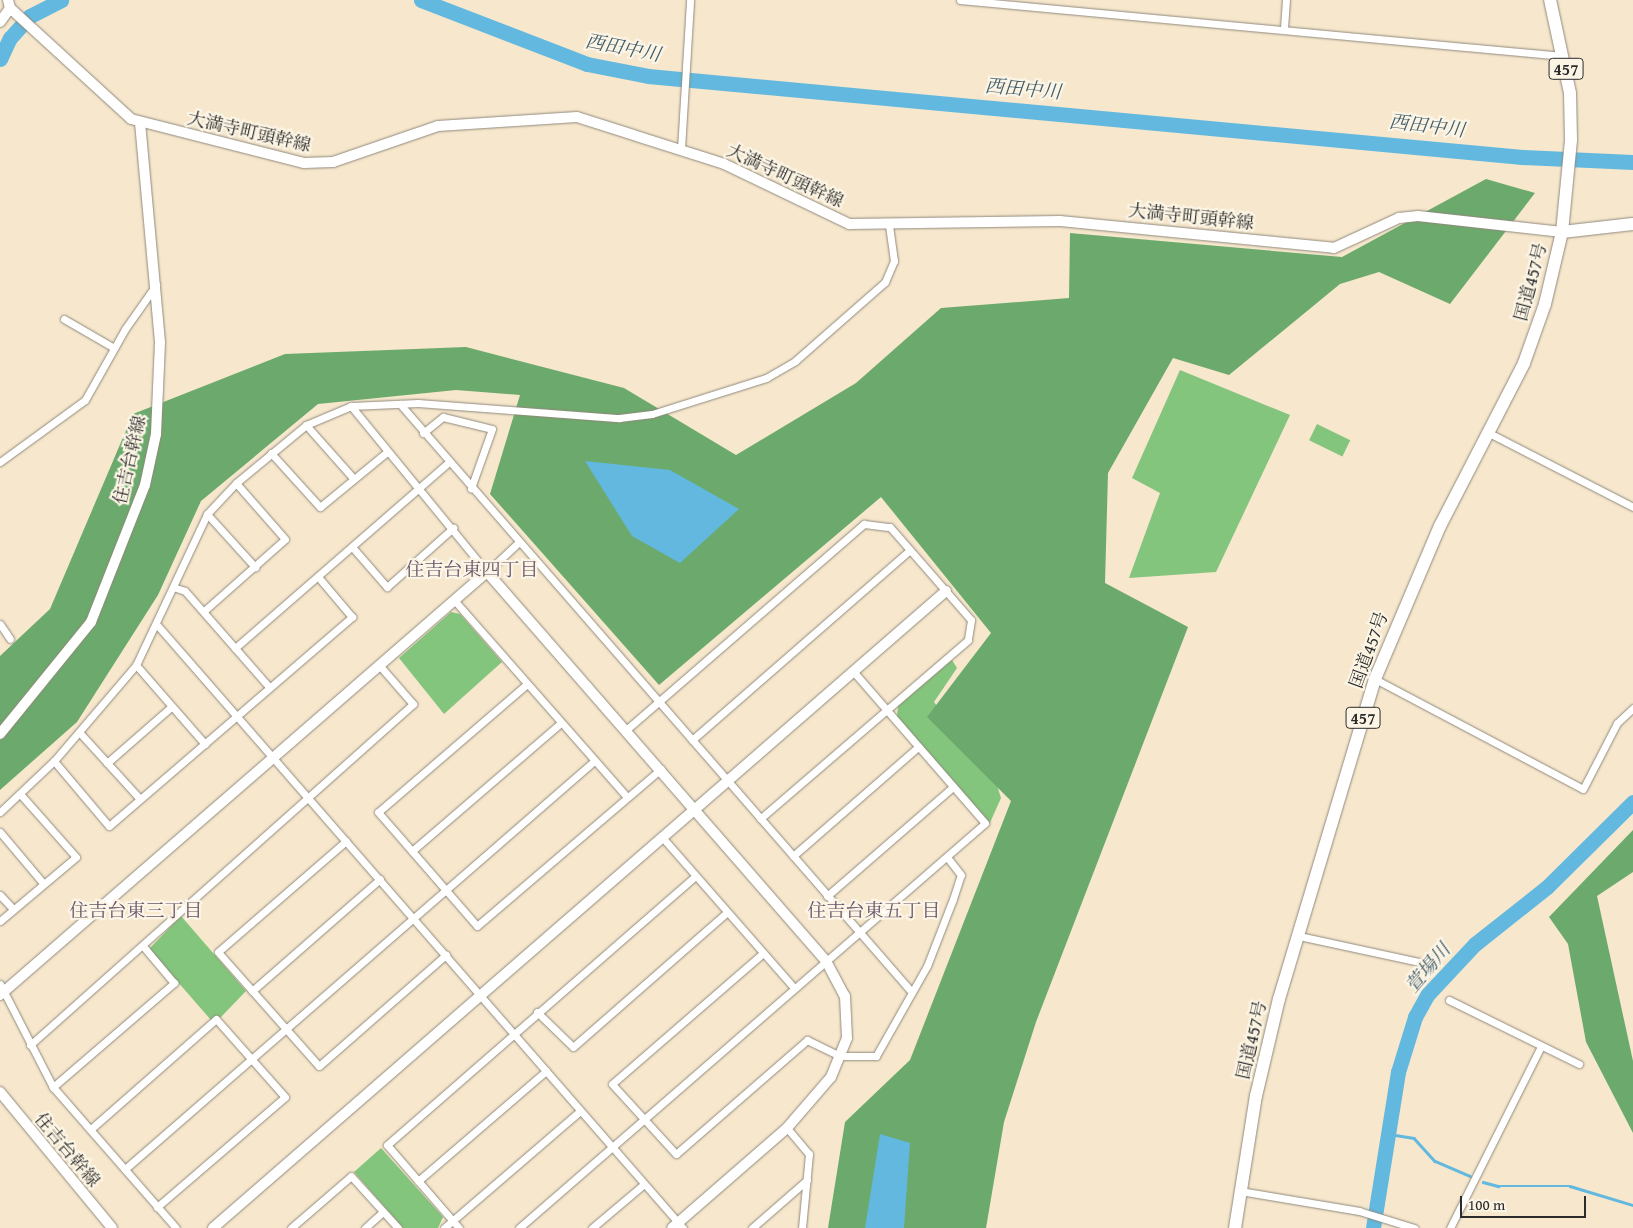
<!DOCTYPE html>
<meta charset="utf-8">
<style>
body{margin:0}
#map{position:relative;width:1633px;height:1228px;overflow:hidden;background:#f6e7cd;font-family:"Gentium Book Plus","Noto Serif JP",serif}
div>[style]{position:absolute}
.green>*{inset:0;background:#84c57d;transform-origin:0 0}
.forest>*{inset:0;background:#6baa6c}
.water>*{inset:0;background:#62b8de}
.stream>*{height:2.5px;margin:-1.25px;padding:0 1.25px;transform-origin:1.25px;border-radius:1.25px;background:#62b8de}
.river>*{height:15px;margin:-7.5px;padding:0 7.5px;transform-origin:7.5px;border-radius:7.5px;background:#62b8de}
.roads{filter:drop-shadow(0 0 1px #90897c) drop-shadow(0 0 1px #90897c)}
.street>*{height:7px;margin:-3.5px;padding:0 3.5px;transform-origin:3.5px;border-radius:3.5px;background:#fff}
.secondary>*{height:10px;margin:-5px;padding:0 5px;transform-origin:5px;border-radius:5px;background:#fff}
.highway>*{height:12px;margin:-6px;padding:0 6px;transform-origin:6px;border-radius:6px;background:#fff}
span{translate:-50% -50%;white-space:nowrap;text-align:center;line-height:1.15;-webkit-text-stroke:4.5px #fcf5e5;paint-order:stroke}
.shield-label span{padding:1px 4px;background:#fcf5e5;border:1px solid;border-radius:4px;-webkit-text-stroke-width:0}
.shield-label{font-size:16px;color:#2b2b2b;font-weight:700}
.street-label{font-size:18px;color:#2b2b2b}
.water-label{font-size:19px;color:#3e5c6a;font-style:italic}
.neighbourhood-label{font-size:19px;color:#665569}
.scale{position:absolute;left:1460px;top:1196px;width:126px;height:22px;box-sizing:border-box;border:2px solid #2b2b2b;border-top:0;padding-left:6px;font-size:15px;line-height:18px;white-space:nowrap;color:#2b2b2b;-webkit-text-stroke:4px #fcf5e5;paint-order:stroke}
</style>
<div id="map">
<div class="green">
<div style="clip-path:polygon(1180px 370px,1290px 415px,1216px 572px,1129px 578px,1160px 493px,1132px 478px)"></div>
<div style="left:1317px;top:424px;width:37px;height:18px;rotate:26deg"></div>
<div style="clip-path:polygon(451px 612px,460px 614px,502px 662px,444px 714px,399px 658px)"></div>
<div style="clip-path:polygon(952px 660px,957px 668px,934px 702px,961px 738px,992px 769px,1001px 798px,989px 825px,897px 717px,898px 706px)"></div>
<div style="clip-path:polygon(181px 916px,246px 991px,221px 1017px,211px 1020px,149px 949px)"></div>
<div style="clip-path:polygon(381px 1148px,443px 1217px,438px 1228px,403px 1228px,354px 1172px)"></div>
</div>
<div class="forest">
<div style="clip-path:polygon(1486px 179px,1535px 193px,1450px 304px,1379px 272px,1340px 284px,1229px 375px,1173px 358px,1108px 473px,1105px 583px,1188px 627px,1036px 1022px,1004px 1122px,986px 1228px,828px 1228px,845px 1122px,910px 1060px,1011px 801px,927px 717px,991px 633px,881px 497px,659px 685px,490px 494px,520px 395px,456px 390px,318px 404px,201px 501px,158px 595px,77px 722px,0 790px,0 656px,50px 609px,133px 414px,285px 354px,466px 347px,624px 388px,736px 455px,856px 383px,941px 308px,1069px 298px,1070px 233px,1342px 257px)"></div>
<div style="clip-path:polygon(1633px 830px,1633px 872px,1597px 896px,1633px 1061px,1633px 1133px,1586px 1042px,1568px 944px,1549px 917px)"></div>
</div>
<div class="water">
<div style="clip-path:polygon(585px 461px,670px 470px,739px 509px,680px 563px,632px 536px)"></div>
<div style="clip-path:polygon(880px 1134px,910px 1143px,904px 1228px,865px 1228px)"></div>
</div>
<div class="stream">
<div style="left:1389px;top:1134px;width:25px;rotate:9deg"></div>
<div style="left:1414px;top:1138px;width:31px;rotate:48deg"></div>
<div style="left:1435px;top:1161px;width:38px;rotate:23deg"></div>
<div style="left:1483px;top:1182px;width:16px;rotate:15deg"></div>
<div style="left:1498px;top:1186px;width:72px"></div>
<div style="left:1570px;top:1186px;width:66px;rotate:16.8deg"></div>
</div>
<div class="river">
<div style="left:421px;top:0;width:178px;rotate:21.1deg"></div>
<div style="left:587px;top:64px;width:62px;rotate:11.1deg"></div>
<div style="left:648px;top:76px;width:878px;rotate:5.29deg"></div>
<div style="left:1522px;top:157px;width:111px;rotate:2.6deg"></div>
<div style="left:0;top:59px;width:23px;rotate:-65deg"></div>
<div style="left:10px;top:38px;width:30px;rotate:-48deg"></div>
<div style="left:30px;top:16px;width:35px;rotate:-27deg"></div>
<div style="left:1373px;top:1228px;width:158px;rotate:-80.9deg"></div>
<div style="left:1398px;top:1072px;width:58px;rotate:-72.8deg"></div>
<div style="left:1415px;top:1017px;width:26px;rotate:-61deg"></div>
<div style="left:1428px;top:994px;width:69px;rotate:-46.8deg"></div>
<div style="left:1475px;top:944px;width:92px;rotate:-38.4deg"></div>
<div style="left:1547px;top:887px;width:121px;rotate:-44.7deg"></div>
</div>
<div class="roads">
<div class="street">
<div style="left:960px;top:0;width:606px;rotate:5.31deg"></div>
<div style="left:1284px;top:28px;width:28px;rotate:-86deg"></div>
<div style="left:681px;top:149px;width:149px;rotate:-86.5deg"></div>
<div style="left:64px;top:319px;width:58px;rotate:30.1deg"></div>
<div style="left:400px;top:404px;width:777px;rotate:48.97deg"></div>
<div style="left:351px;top:406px;width:215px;rotate:50.7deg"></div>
<div style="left:487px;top:572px;width:44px;rotate:-43.2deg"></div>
<div style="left:306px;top:425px;width:72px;rotate:48.4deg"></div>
<div style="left:423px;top:433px;width:26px;rotate:-39deg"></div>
<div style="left:443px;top:417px;width:50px;rotate:13.8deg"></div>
<div style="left:492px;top:429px;width:63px;rotate:109.6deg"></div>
<div style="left:1489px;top:433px;width:162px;rotate:27.2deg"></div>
<div style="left:271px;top:453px;width:73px;rotate:47.8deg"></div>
<div style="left:320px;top:507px;width:87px;rotate:-39.4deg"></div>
<div style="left:0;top:462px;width:105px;rotate:-36.1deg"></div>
<div style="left:85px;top:400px;width:81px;rotate:-60.6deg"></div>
<div style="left:125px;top:329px;width:54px;rotate:-54.8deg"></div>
<div style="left:207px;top:514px;width:72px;rotate:47.8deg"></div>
<div style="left:353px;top:548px;width:52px;rotate:48.9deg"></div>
<div style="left:387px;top:587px;width:89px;rotate:-41.8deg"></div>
<div style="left:176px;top:588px;width:9px;rotate:18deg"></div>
<div style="left:185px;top:591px;width:128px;rotate:48.8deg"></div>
<div style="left:454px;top:600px;width:262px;rotate:48.7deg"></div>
<div style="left:204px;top:611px;width:108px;rotate:-41.6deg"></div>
<div style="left:285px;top:539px;width:74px;rotate:-131.2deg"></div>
<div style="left:0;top:624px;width:18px;rotate:56deg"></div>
<div style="left:158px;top:626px;width:799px;rotate:48.91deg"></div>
<div style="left:235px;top:648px;width:284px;rotate:-41deg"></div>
<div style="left:136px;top:665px;width:105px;rotate:48.9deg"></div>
<div style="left:1375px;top:679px;width:235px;rotate:27.9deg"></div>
<div style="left:1583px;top:789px;width:74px;rotate:-62.7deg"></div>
<div style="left:1617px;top:723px;width:22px;rotate:-43deg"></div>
<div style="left:527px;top:684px;width:196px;rotate:139.3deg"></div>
<div style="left:378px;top:812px;width:151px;rotate:49deg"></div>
<div style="left:477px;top:926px;width:242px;rotate:-40.5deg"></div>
<div style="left:626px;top:730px;width:315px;rotate:-40.9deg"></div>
<div style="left:864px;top:524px;width:26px;rotate:7deg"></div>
<div style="left:890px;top:527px;width:123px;rotate:48.9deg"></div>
<div style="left:971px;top:620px;width:20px;rotate:99deg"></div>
<div style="left:968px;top:640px;width:274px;rotate:139.3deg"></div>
<div style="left:80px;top:733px;width:89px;rotate:47.7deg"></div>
<div style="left:692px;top:740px;width:289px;rotate:-41.1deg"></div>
<div style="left:54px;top:761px;width:85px;rotate:49.8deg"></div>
<div style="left:109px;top:826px;width:321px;rotate:-40.7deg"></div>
<div style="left:352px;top:617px;width:51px;rotate:-130.2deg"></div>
<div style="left:107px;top:763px;width:86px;rotate:-41.2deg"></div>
<div style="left:0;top:812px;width:74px;rotate:-43.4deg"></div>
<div style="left:54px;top:761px;width:126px;rotate:-49.5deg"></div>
<div style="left:136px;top:665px;width:167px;rotate:-64.8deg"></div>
<div style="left:207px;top:514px;width:42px;rotate:-46.9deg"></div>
<div style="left:236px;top:483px;width:91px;rotate:-39.6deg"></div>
<div style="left:306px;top:425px;width:49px;rotate:-22.9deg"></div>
<div style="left:351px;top:406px;width:67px;rotate:-2.6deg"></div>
<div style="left:418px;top:403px;width:202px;rotate:4.3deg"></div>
<div style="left:619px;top:418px;width:33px;rotate:-7deg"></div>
<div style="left:652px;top:414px;width:120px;rotate:-17.5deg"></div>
<div style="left:766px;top:378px;width:34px;rotate:-30deg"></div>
<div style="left:795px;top:361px;width:120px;rotate:-41.3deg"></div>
<div style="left:885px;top:282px;width:23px;rotate:-67deg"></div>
<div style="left:894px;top:261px;width:36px;rotate:-98deg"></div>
<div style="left:0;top:832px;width:67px;rotate:49.9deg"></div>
<div style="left:662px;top:837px;width:201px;rotate:48.8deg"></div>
<div style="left:346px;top:841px;width:169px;rotate:139.1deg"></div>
<div style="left:218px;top:952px;width:152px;rotate:48.5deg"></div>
<div style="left:319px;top:1066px;width:169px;rotate:-41.2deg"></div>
<div style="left:412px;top:851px;width:196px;rotate:-40.7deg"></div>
<div style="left:793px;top:856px;width:166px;rotate:-41.1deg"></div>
<div style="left:0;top:895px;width:19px;rotate:47deg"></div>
<div style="left:827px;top:896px;width:167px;rotate:-40.9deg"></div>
<div style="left:0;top:921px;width:99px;rotate:-40.1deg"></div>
<div style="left:76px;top:857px;width:84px;rotate:-131.6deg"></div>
<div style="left:1299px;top:936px;width:133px;rotate:12.2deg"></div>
<div style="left:762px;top:954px;width:198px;rotate:139.1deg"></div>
<div style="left:612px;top:1084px;width:95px;rotate:47.6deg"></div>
<div style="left:676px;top:1154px;width:174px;rotate:-41deg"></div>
<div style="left:807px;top:1040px;width:37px;rotate:26deg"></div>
<div style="left:840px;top:1056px;width:36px"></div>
<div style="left:876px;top:1056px;width:103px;rotate:-60.5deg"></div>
<div style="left:927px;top:966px;width:72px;rotate:-68.8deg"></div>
<div style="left:953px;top:899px;width:25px;rotate:-72deg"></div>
<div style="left:961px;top:875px;width:23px;rotate:-128deg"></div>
<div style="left:0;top:984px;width:116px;rotate:62.8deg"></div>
<div style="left:53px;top:1087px;width:187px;rotate:48.9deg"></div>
<div style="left:252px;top:991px;width:170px;rotate:-41.2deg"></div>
<div style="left:1449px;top:1000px;width:145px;rotate:26.2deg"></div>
<div style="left:537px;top:1012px;width:50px;rotate:44.2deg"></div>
<div style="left:573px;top:1047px;width:203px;rotate:-41.2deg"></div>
<div style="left:30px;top:1045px;width:513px;rotate:-41.68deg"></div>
<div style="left:413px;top:704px;width:50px;rotate:-131deg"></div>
<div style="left:53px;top:1087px;width:160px;rotate:-40.7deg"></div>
<div style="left:174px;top:983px;width:48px;rotate:-130deg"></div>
<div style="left:92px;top:1128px;width:165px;rotate:-41.3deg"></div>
<div style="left:216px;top:1019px;width:104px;rotate:48.5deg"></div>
<div style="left:285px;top:1097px;width:169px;rotate:139.3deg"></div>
<div style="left:787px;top:1128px;width:34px;rotate:50deg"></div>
<div style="left:809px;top:1154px;width:74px;rotate:95.4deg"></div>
<div style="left:125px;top:1169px;width:622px;rotate:-41.02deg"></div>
<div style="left:418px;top:1181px;width:169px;rotate:-40.7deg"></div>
<div style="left:1240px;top:1191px;width:121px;rotate:9.5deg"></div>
<div style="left:1359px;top:1211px;width:58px;rotate:17.2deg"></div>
<div style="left:291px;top:1228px;width:79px;rotate:-40.9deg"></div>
<div style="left:351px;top:1176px;width:70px;rotate:47.9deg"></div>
<div style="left:365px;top:1228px;width:24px;rotate:-42deg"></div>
<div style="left:444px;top:1228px;width:179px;rotate:-40.7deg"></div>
<div style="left:459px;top:1228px;width:110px;rotate:-130.9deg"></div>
<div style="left:387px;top:1145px;width:408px;rotate:-41.1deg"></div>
<div style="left:519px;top:1228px;width:617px;rotate:-40.99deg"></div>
<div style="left:985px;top:823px;width:201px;rotate:-131deg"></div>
<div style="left:592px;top:1228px;width:68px;rotate:-40.2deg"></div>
<div style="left:752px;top:1228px;width:73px;rotate:-41.1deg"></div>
<div style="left:1450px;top:1228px;width:203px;rotate:-63.4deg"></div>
</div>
<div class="secondary">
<div style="left:8px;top:0;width:8px;rotate:76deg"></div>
<div style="left:10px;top:8px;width:164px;rotate:42.5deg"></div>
<div style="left:131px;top:119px;width:179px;rotate:14.3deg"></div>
<div style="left:304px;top:163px;width:29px;rotate:-2deg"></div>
<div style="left:333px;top:162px;width:111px;rotate:-18.9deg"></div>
<div style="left:438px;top:126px;width:139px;rotate:-3.7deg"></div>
<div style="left:577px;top:117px;width:154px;rotate:17.7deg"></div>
<div style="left:724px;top:164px;width:139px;rotate:25.6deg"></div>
<div style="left:849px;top:224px;width:211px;rotate:-0.8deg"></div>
<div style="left:1060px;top:221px;width:275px;rotate:5.6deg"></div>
<div style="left:1334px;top:248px;width:72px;rotate:-24.8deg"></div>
<div style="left:1399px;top:218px;width:19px;rotate:-6deg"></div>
<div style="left:1418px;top:216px;width:145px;rotate:6.3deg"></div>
<div style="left:0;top:22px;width:17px;rotate:-54deg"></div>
<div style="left:0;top:734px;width:144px;rotate:-50.9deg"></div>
<div style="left:91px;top:622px;width:147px;rotate:-68.5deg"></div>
<div style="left:145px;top:485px;width:52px;rotate:-77.8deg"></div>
<div style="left:156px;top:434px;width:92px;rotate:-87.5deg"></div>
<div style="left:160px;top:342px;width:221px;rotate:-95.2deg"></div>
<div style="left:0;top:995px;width:645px;rotate:-40.98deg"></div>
<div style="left:487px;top:572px;width:516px;rotate:48.93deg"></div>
<div style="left:826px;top:961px;width:40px;rotate:62deg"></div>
<div style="left:845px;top:996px;width:42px;rotate:87.3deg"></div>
<div style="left:847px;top:1038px;width:42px;rotate:112.3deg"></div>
<div style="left:831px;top:1077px;width:67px;rotate:130.8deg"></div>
<div style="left:787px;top:1128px;width:152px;rotate:139deg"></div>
<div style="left:0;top:1092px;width:176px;rotate:50.5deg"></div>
<div style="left:213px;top:1228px;width:971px;rotate:-40.99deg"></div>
</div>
<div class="highway">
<div style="left:1562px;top:232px;width:71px;rotate:-6.4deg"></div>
<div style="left:1235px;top:1228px;width:134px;rotate:-81deg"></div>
<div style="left:1256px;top:1096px;width:100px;rotate:-76.7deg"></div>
<div style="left:1279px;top:999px;width:334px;rotate:-73.3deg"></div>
<div style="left:1375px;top:679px;width:166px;rotate:-67deg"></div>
<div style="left:1440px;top:526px;width:183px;rotate:-62.7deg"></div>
<div style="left:1524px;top:363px;width:63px;rotate:-70.4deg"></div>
<div style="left:1545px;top:304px;width:74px;rotate:-76.7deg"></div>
<div style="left:1562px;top:232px;width:92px;rotate:-84.4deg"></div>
<div style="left:1571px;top:140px;width:47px;rotate:-91.2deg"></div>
<div style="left:1570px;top:93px;width:95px;rotate:-102.1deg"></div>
</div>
</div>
<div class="shield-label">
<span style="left:1566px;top:69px">457</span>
<span style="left:1363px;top:718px">457</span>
</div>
<div class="street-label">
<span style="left:249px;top:132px;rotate:13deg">大満寺町頭幹線</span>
<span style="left:785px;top:176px;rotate:25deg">大満寺町頭幹線</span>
<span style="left:1191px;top:217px;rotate:6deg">大満寺町頭幹線</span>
<span style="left:1531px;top:282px;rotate:-75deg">国道457号</span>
<span style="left:130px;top:460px;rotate:-77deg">住吉台幹線</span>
<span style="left:1369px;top:650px;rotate:-70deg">国道457号</span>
<span style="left:1252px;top:1040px;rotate:-77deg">国道457号</span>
<span style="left:67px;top:1150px;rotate:50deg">住吉台幹線</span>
</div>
<div class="water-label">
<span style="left:623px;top:48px;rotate:11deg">西田中川</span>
<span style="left:1023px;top:89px;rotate:5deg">西田中川</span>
<span style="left:1427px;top:126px;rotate:7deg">西田中川</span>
<span style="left:1428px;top:968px;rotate:-50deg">萱場川</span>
</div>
<div class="neighbourhood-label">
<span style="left:472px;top:570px">住吉台東四丁目</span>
<span style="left:136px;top:911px">住吉台東三丁目</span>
<span style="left:874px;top:911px">住吉台東五丁目</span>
</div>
<div class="scale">100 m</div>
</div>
